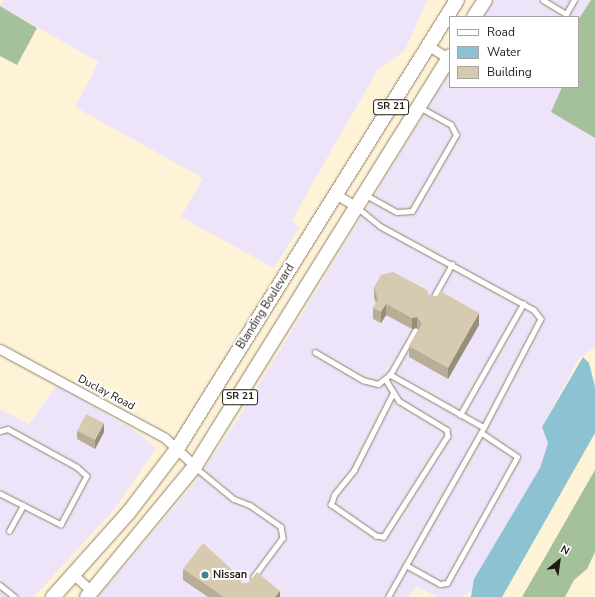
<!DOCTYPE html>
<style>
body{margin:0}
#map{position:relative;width:595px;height:597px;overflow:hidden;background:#fef2d7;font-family:"Nunito Sans",sans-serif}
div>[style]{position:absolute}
.commercial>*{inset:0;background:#ede4fa}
.forest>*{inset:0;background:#a5c19c}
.water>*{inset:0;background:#8dc2d2}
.roads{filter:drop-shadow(0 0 1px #8e826a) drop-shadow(0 0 1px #8e826a)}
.service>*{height:4.5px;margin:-2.25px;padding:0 2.25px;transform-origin:2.25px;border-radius:2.25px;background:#fff}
.minor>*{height:9px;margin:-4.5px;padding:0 4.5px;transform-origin:4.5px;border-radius:4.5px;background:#fff}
.primary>*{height:14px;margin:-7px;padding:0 7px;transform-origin:7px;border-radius:7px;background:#fff}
.wall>*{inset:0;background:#b8ae97}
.shaded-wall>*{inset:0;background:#968d7b}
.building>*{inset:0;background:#d6cab0;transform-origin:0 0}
.dots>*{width:11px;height:11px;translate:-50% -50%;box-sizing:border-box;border:2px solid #fff;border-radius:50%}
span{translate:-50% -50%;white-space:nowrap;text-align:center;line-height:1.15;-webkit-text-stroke:4px #fff;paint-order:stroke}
.shield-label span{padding:1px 3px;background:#fff;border:1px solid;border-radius:3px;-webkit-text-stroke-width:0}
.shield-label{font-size:10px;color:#201b12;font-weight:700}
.street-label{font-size:11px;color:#201b12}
.poi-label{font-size:11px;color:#201b12;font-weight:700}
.left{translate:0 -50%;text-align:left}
.legend{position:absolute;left:449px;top:16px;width:130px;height:72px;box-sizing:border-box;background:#fff;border:1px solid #a6a4a0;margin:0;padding:5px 7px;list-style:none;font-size:12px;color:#201b12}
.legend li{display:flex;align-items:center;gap:8px;height:20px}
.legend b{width:20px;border:1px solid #a6a4a0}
.north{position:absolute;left:539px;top:541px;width:40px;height:40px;-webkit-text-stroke:3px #fff;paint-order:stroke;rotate:29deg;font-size:11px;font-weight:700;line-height:16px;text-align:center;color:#201b12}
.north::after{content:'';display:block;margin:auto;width:14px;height:18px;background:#201b12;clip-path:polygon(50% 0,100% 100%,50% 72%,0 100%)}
</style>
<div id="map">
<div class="commercial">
<div style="clip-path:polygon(3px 0,427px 0,405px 50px,377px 71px,340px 135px,292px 220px,299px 228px,274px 268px,181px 217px,203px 178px,75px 107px,99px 62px,0 6px)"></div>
<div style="clip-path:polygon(494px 0,591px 0,578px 20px,578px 17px,483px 17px)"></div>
<div style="clip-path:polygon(450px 72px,450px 87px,562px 87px,551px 112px,595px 138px,595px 346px,578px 360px,542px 427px,548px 443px,540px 468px,470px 592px,462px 597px,438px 597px,416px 587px,408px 597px,98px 597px,192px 486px,238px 419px)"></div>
<div style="clip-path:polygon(57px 385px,134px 430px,156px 448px,116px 507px,40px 590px,33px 597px,0 597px,0 409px,29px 424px)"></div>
</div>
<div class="forest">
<div style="clip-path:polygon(591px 0,595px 0,595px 138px,551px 112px,562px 87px,578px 87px,578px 20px)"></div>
<div style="clip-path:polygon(0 6px,37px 28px,17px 65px,0 56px)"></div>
<div style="clip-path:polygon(595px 470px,595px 552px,587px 569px,574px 580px,565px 597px,522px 597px)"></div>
</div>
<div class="water">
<div style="clip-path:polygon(583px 357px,589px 363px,595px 387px,595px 433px,502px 597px,471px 597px,474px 579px,540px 468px,548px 443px,542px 427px)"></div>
</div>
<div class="roads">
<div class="service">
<div style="left:543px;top:0;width:27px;rotate:31deg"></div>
<div style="left:566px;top:14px;width:16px;rotate:-60deg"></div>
<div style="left:366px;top:195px;width:35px;rotate:29deg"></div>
<div style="left:397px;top:212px;width:15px;rotate:-4deg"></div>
<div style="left:412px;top:211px;width:88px;rotate:-59.9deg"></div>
<div style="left:456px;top:135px;width:11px;rotate:-117deg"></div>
<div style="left:451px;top:125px;width:35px;rotate:-151deg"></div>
<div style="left:358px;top:208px;width:28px;rotate:39deg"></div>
<div style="left:380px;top:226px;width:175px;rotate:28.6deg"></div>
<div style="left:534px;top:310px;width:11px;rotate:52deg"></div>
<div style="left:541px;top:319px;width:123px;rotate:117.6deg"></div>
<div style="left:484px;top:428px;width:108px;rotate:-150.6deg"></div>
<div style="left:432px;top:300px;width:41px;rotate:-60.9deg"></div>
<div style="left:315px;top:352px;width:56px;rotate:30.3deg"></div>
<div style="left:363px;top:380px;width:16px;rotate:15deg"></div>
<div style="left:378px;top:384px;width:15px;rotate:-37deg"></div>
<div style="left:390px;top:375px;width:51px;rotate:-60.4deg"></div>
<div style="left:386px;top:380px;width:25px;rotate:58deg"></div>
<div style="left:399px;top:401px;width:56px;rotate:31.1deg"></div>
<div style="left:447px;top:430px;width:6px;rotate:81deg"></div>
<div style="left:448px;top:436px;width:120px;rotate:122.4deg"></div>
<div style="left:384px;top:537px;width:8px;rotate:-173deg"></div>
<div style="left:376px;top:536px;width:55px;rotate:-145.4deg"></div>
<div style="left:331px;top:505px;width:10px;rotate:-73deg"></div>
<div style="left:334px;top:495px;width:32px;rotate:-51deg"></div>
<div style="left:354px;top:470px;width:86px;rotate:-63.1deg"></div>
<div style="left:460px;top:415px;width:128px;rotate:-60.4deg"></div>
<div style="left:0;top:431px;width:8px;rotate:-14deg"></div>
<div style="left:8px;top:429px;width:79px;rotate:28.8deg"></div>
<div style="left:77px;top:467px;width:13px;rotate:42deg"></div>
<div style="left:87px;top:476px;width:55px;rotate:118deg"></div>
<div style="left:61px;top:525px;width:68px;rotate:-153.1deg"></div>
<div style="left:195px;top:467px;width:50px;rotate:39.4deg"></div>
<div style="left:234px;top:499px;width:17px;rotate:21deg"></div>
<div style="left:250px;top:505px;width:38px;rotate:35deg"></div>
<div style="left:281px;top:527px;width:11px;rotate:80deg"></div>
<div style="left:283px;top:538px;width:49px;rotate:126.6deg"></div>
<div style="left:9px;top:531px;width:29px;rotate:-61deg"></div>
<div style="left:406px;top:565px;width:39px;rotate:29deg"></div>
<div style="left:440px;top:584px;width:7px;rotate:-8deg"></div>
<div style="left:447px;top:583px;width:144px;rotate:-60.9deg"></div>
<div style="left:517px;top:457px;width:43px;rotate:-146.3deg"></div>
<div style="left:0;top:585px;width:19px;rotate:39deg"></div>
<div style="left:388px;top:597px;width:191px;rotate:-60.5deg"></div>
</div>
<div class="minor">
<div style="left:429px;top:46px;width:24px;rotate:33deg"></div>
<div style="left:337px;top:195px;width:23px;rotate:31deg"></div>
<div style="left:0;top:349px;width:187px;rotate:28.3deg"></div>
<div style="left:165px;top:438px;width:41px;rotate:43deg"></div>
<div style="left:74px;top:575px;width:25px;rotate:43deg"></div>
</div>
<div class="primary">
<div style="left:474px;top:17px;width:20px;rotate:-57deg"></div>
<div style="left:53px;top:597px;width:114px;rotate:-48.2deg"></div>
<div style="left:129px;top:512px;width:79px;rotate:-52.7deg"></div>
<div style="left:177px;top:449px;width:529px;rotate:-58.05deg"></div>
<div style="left:87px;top:597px;width:170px;rotate:-50.5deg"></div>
<div style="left:195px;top:466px;width:483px;rotate:-58.1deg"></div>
</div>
</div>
<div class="wall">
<div style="clip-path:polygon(374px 287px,429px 295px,479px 325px,448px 379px,409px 357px,409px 346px,418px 330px,417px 328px,412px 329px,386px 315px,381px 323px,373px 319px,373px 308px,376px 303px,374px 298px)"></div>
<div style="clip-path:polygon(77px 431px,104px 432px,95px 449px,77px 439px)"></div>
<div style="clip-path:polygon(183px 569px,241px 583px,280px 597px,208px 597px,183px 580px)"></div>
</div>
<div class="shaded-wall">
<div style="clip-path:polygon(386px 304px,386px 315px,381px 323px,381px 312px)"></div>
<div style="clip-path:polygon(479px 313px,479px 325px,448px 379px,448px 368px)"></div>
<div style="clip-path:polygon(417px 317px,417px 328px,412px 329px,412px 318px)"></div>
<div style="clip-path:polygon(104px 423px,104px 432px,95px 449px,95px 440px)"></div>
<div style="clip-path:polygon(280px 591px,280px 597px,275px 597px)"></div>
</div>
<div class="building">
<div style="clip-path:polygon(393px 272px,427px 290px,429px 295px,437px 296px,440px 291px,479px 313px,448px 368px,409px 346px,422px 324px,417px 317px,412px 318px,386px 304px,381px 312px,373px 308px,378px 299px,374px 287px,381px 275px)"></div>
<div style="left:86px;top:414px;width:20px;height:19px;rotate:27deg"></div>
<div style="clip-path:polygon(203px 543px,240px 577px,241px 583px,248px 583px,257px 572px,280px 591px,275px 597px,224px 597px,183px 569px)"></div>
</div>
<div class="dots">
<div style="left:205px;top:575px;background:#408493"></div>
</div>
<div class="shield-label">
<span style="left:391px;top:107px">SR 21</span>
<span style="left:240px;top:397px">SR 21</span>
</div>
<div class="street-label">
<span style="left:266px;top:307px;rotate:-58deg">Blanding Boulevard</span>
<span style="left:106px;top:393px;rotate:28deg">Duclay Road</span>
</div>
<div class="poi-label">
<span class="left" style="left:213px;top:575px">Nissan</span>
</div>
<ul class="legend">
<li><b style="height:5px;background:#fff"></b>Road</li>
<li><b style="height:11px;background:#8dc2d2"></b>Water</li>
<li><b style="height:11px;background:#d6cab0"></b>Building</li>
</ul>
<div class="north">N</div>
</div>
